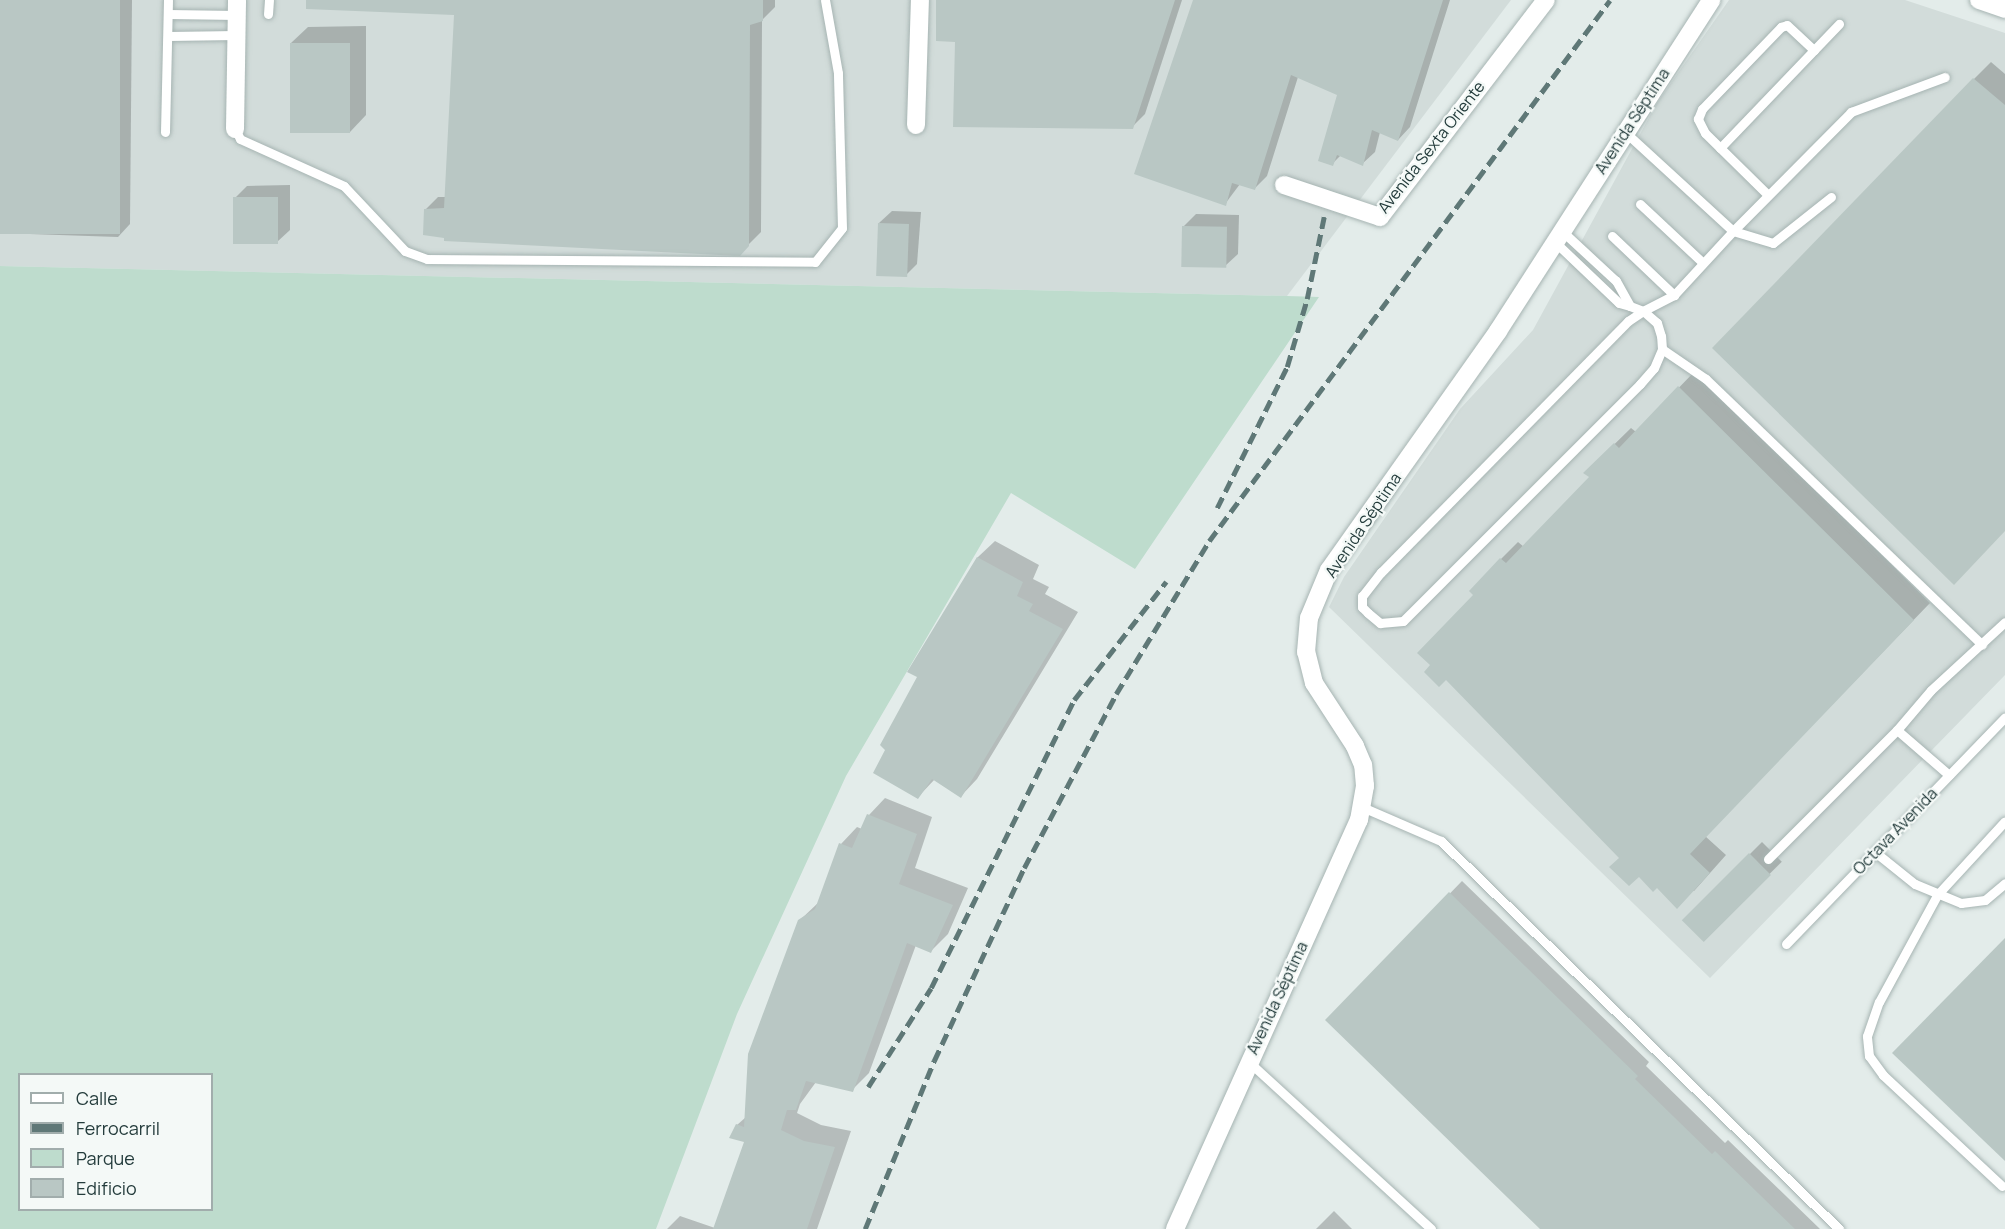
<!DOCTYPE html>
<meta charset="utf-8">
<style>
body{margin:0}
#map{position:relative;width:2005px;height:1229px;overflow:hidden;background:#e3ecea;font-family:Manrope,sans-serif}
div>[style]{position:absolute}
.built>*{inset:0;background:#d2dcda}
.green>*{inset:0;background:#bedccd}
.shadow>*{inset:0;background:#0003;transform-origin:0 0}
.building>*{inset:0;background:#b9c7c4;transform-origin:0 0}
.roads{filter:drop-shadow(0 0 2px #a6b4b2) drop-shadow(0 0 2px #a6b4b2)}
.lane>*{height:9px;margin:-4.5px;padding:0 4.5px;transform-origin:4.5px;border-radius:4.5px;background:#fff}
.street>*{height:18px;margin:-9px;padding:0 9px;transform-origin:9px;border-radius:9px;background:#fff}
.secondary>*{height:18px;margin:-9px;padding:0 9px;transform-origin:9px;border-radius:9px;background:#fff}
.rail>*{height:4.5px;margin-top:-2.25px;transform-origin:0;background:repeating-linear-gradient(90deg,#5f7877 0 12px,transparent 0 18px)}
span{translate:-50% -50%;white-space:nowrap;text-align:center;line-height:1.15;-webkit-text-stroke:4.5px #f4f9f7;paint-order:stroke}
.street-label{font-size:16px;color:#243c3c}
.legend{position:absolute;left:18px;top:1073px;width:195px;height:138px;box-sizing:border-box;background:#f4f9f7;border:2px solid #a1adac;margin:0;padding:8px 10px;list-style:none;font-size:18px;color:#243c3c}
.legend li{display:flex;align-items:center;gap:12px;height:30px}
.legend b{width:30px;border:2px solid #a1adac}
</style>
<div id="map">
<div class="built">
<div style="clip-path:polygon(0 0,1511px 0,1287px 296px,0 266px)"></div>
<div style="clip-path:polygon(1729px 0,1905px 0,2005px 33px,2005px 675px,1710px 978px,1329px 607px,1344px 577px,1460px 409px,1533px 330px,1657px 103px)"></div>
</div>
<div class="green">
<div style="clip-path:polygon(evenodd,0 266px,1287px 296px,1319px 297px,1135px 569px,1011px 493px,846px 776px,737px 1014px,656px 1229px,0 1229px,0 266px,20px 1074px,212px 1074px,212px 1210px,20px 1210px,20px 1074px)"></div>
</div>
<div class="shadow">
<div style="clip-path:polygon(0 0,132px 0,130px 224px,118px 237px,0 233px)"></div>
<div style="clip-path:polygon(307px 0,775px 0,775px 7px,762px 20px,761px 232px,739px 254px,425px 210px,438px 197px,446px 197px,456px 14px)"></div>
<div style="clip-path:polygon(938px 0,1182px 0,1145px 114px,1132px 127px,956px 41px)"></div>
<div style="clip-path:polygon(1195px 0,1450px 0,1410px 127px,1398px 140px,1380px 132px,1375px 152px,1362px 164px,1341px 155px,1332px 164px,1339px 94px,1298px 77px,1267px 176px,1254px 189px,1240px 184px,1225px 204px)"></div>
<div style="clip-path:polygon(366px 26px,366px 115px,350px 132px,291px 43px,308px 27px)"></div>
<div style="clip-path:polygon(1991px 62px,2005px 74px,2005px 530px,1974px 79px)"></div>
<div style="clip-path:polygon(290px 185px,290px 230px,277px 242px,235px 198px,247px 186px)"></div>
<div style="clip-path:polygon(892px 211px,921px 212px,917px 264px,905px 276px,879px 223px)"></div>
<div style="clip-path:polygon(1196px 214px,1239px 215px,1238px 254px,1225px 266px,1183px 227px)"></div>
<div style="clip-path:polygon(1696px 370px,1930px 603px,1705px 836px,1726px 855px,1694px 891px,1657px 886px,1621px 858px,1475px 595px,1501px 559px,1518px 542px,1524px 547px,1591px 477px,1585px 473px,1631px 428px,1636px 432px)"></div>
<div style="clip-path:polygon(995px 541px,1039px 565px,1033px 579px,1049px 587px,1045px 594px,1078px 612px,977px 779px,961px 796px,935px 779px,918px 797px,919px 676px,909px 671px,978px 557px)"></div>
<div style="clip-path:polygon(885px 798px,932px 817px,915px 868px,968px 888px,948px 934px,931px 951px,916px 945px,869px 1073px,852px 1090px,816px 1082px,800px 1104px,797px 1113px,821px 1125px,851px 1131px,817px 1229px,667px 1229px,680px 1216px,715px 1228px,746px 1141px,737px 1125px,746px 1117px,799px 921px,819px 902px,841px 844px,857px 827px,862px 829px,869px 815px)"></div>
<div style="left:1762px;top:842px;width:28px;height:111px;rotate:45deg"></div>
<div style="clip-path:polygon(1462px 881px,1649px 1062px,1646px 1066px,1725px 1143px,1728px 1140px,1820px 1229px,1542px 1229px,1327px 1020px)"></div>
<div style="clip-path:polygon(1334px 1211px,1352px 1229px,1316px 1229px)"></div>
</div>
<div class="building">
<div style="left:0;top:0;width:120px;height:234px"></div>
<div style="clip-path:polygon(306px 0,763px 0,763px 21px,750px 25px,749px 246px,740px 256px,444px 241px,444px 238px,423px 235px,424px 209px,444px 208px,454px 15px,306px 9px)"></div>
<div style="clip-path:polygon(936px 0,1175px 0,1133px 129px,953px 127px,955px 42px,936px 41px)"></div>
<div style="clip-path:polygon(1193px 0,1443px 0,1398px 141px,1372px 130px,1363px 166px,1337px 155px,1333px 166px,1318px 161px,1337px 95px,1291px 75px,1255px 190px,1232px 183px,1226px 206px,1134px 174px)"></div>
<div style="left:290px;top:43px;width:60px;height:90px"></div>
<div style="clip-path:polygon(1973px 78px,2005px 105px,2005px 531px,1954px 585px,1712px 348px)"></div>
<div style="left:233px;top:197px;width:45px;height:47px"></div>
<div style="left:878px;top:223px;width:31px;height:53px;rotate:2deg"></div>
<div style="left:1182px;top:226px;width:45px;height:41px;rotate:1deg"></div>
<div style="clip-path:polygon(1678px 386px,1914px 620px,1690px 854px,1710px 873px,1677px 909px,1657px 888px,1653px 892px,1639px 877px,1629px 886px,1609px 867px,1619px 858px,1446px 680px,1439px 687px,1424px 672px,1430px 665px,1417px 653px,1473px 595px,1469px 591px,1500px 558px,1506px 563px,1589px 477px,1583px 473px,1614px 443px,1619px 448px)"></div>
<div style="clip-path:polygon(977px 557px,1023px 582px,1017px 596px,1033px 604px,1029px 611px,1063px 629px,961px 798px,932px 779px,918px 799px,873px 773px,885px 750px,880px 745px,917px 677px,907px 672px)"></div>
<div style="clip-path:polygon(867px 814px,917px 834px,899px 884px,953px 905px,931px 953px,907px 943px,853px 1092px,806px 1081px,796px 1110px,787px 1110px,781px 1130px,804px 1141px,835px 1147px,807px 1229px,713px 1229px,744px 1142px,729px 1138px,736px 1124px,744px 1127px,748px 1054px,798px 920px,815px 909px,839px 843px,852px 848px)"></div>
<div style="left:1749px;top:853px;width:31px;height:95px;rotate:45deg"></div>
<div style="clip-path:polygon(1449px 892px,1638px 1076px,1635px 1079px,1712px 1154px,1715px 1151px,1795px 1229px,1540px 1229px,1325px 1020px)"></div>
<div style="clip-path:polygon(2005px 938px,2005px 1161px,1892px 1053px)"></div>
</div>
<div class="roads">
<div class="lane">
<div style="left:168px;top:14px;width:69px;rotate:0.8deg"></div>
<div style="left:268px;top:14px;width:14px;rotate:-86deg"></div>
<div style="left:168px;top:36px;width:68px;rotate:-0.8deg"></div>
<div style="left:235px;top:129px;width:11px;rotate:63deg"></div>
<div style="left:240px;top:139px;width:114px;rotate:24.3deg"></div>
<div style="left:344px;top:186px;width:89px;rotate:46.8deg"></div>
<div style="left:405px;top:251px;width:23px;rotate:20deg"></div>
<div style="left:427px;top:259px;width:388px;rotate:0.4deg"></div>
<div style="left:815px;top:262px;width:43px;rotate:-51.5deg"></div>
<div style="left:842px;top:228px;width:155px;rotate:-91.5deg"></div>
<div style="left:838px;top:73px;width:74px;rotate:-100.1deg"></div>
<div style="left:165px;top:132px;width:132px;rotate:-88.7deg"></div>
<div style="left:1625px;top:132px;width:147px;rotate:42.5deg"></div>
<div style="left:1733px;top:231px;width:87px;rotate:132.7deg"></div>
<div style="left:1674px;top:295px;width:35px;rotate:153deg"></div>
<div style="left:1643px;top:311px;width:18px;rotate:146deg"></div>
<div style="left:1628px;top:321px;width:352px;rotate:134.5deg"></div>
<div style="left:1381px;top:572px;width:31px;rotate:128deg"></div>
<div style="left:1362px;top:596px;width:11px;rotate:90deg"></div>
<div style="left:1362px;top:607px;width:8px;rotate:45deg"></div>
<div style="left:1368px;top:613px;width:16px;rotate:40deg"></div>
<div style="left:1380px;top:623px;width:23px;rotate:-5deg"></div>
<div style="left:1403px;top:621px;width:335px;rotate:-45deg"></div>
<div style="left:1640px;top:384px;width:21px;rotate:-49deg"></div>
<div style="left:1654px;top:368px;width:21px;rotate:-67deg"></div>
<div style="left:1662px;top:349px;width:13px;rotate:-94deg"></div>
<div style="left:1661px;top:336px;width:14px;rotate:-107deg"></div>
<div style="left:1657px;top:323px;width:18px;rotate:-139deg"></div>
<div style="left:1643px;top:311px;width:14px;rotate:-159deg"></div>
<div style="left:1720px;top:148px;width:172px;rotate:-46.2deg"></div>
<div style="left:1768px;top:195px;width:88px;rotate:-135.5deg"></div>
<div style="left:1705px;top:133px;width:16px;rotate:-117deg"></div>
<div style="left:1698px;top:119px;width:11px;rotate:-68deg"></div>
<div style="left:1702px;top:109px;width:114px;rotate:-46.1deg"></div>
<div style="left:1781px;top:27px;width:6px;rotate:-18deg"></div>
<div style="left:1787px;top:25px;width:37px;rotate:43deg"></div>
<div style="left:1831px;top:197px;width:74px;rotate:141.6deg"></div>
<div style="left:1773px;top:243px;width:42px;rotate:-163.3deg"></div>
<div style="left:1733px;top:231px;width:168px;rotate:-45.2deg"></div>
<div style="left:1851px;top:112px;width:100px;rotate:-20.4deg"></div>
<div style="left:1640px;top:204px;width:86px;rotate:43.1deg"></div>
<div style="left:1612px;top:236px;width:86px;rotate:43.6deg"></div>
<div style="left:1556px;top:243px;width:87px;rotate:43.6deg"></div>
<div style="left:1619px;top:303px;width:11px;rotate:15deg"></div>
<div style="left:1630px;top:306px;width:29px;rotate:-119deg"></div>
<div style="left:1616px;top:281px;width:72px;rotate:-137.2deg"></div>
<div style="left:1662px;top:349px;width:53px;rotate:34.3deg"></div>
<div style="left:1706px;top:379px;width:383px;rotate:43.9deg"></div>
<div style="left:1949px;top:775px;width:69px;rotate:-139.1deg"></div>
<div style="left:1897px;top:730px;width:52px;rotate:-49.6deg"></div>
<div style="left:1931px;top:690px;width:100px;rotate:-42.6deg"></div>
<div style="left:1362px;top:807px;width:86px;rotate:23.3deg"></div>
<div style="left:1441px;top:841px;width:556px;rotate:44.27deg"></div>
<div style="left:1875px;top:852px;width:51px;rotate:38.7deg"></div>
<div style="left:1915px;top:884px;width:50px;rotate:22.4deg"></div>
<div style="left:1961px;top:903px;width:24px;rotate:-7deg"></div>
<div style="left:1985px;top:900px;width:26px;rotate:-40deg"></div>
<div style="left:1768px;top:859px;width:182px;rotate:-45deg"></div>
<div style="left:1786px;top:944px;width:315px;rotate:-46deg"></div>
<div style="left:1249px;top:1062px;width:247px;rotate:42.5deg"></div>
<div style="left:2002px;top:1186px;width:163px;rotate:-137deg"></div>
<div style="left:1883px;top:1075px;width:24px;rotate:-126deg"></div>
<div style="left:1869px;top:1056px;width:20px;rotate:-96deg"></div>
<div style="left:1867px;top:1036px;width:36px;rotate:-71deg"></div>
<div style="left:1879px;top:1002px;width:122px;rotate:-61.5deg"></div>
<div style="left:1937px;top:895px;width:100px;rotate:-47.4deg"></div>
</div>
<div class="street">
<div style="left:916px;top:125px;width:125px;rotate:-88.2deg"></div>
<div style="left:235px;top:129px;width:129px;rotate:-89.1deg"></div>
<div style="left:1284px;top:185px;width:101px;rotate:18.4deg"></div>
<div style="left:1380px;top:217px;width:273px;rotate:-52.6deg"></div>
</div>
<div class="secondary">
<div style="left:1979px;top:0;width:28px;rotate:19deg"></div>
<div style="left:1175px;top:1229px;width:448px;rotate:-65.8deg"></div>
<div style="left:1359px;top:820px;width:35px;rotate:-80deg"></div>
<div style="left:1365px;top:786px;width:21px;rotate:-95deg"></div>
<div style="left:1363px;top:765px;width:21px;rotate:-113deg"></div>
<div style="left:1355px;top:746px;width:75px;rotate:-123.1deg"></div>
<div style="left:1314px;top:683px;width:32px;rotate:-104deg"></div>
<div style="left:1306px;top:652px;width:34px;rotate:-85deg"></div>
<div style="left:1309px;top:618px;width:52px;rotate:-67.4deg"></div>
<div style="left:1329px;top:570px;width:293px;rotate:-54.7deg"></div>
<div style="left:1498px;top:331px;width:394px;rotate:-57.2deg"></div>
</div>
</div>
<div class="rail">
<div style="left:1217px;top:508px;width:157px;rotate:-63.6deg"></div>
<div style="left:1287px;top:367px;width:71px;rotate:-73.6deg"></div>
<div style="left:1307px;top:299px;width:84px;rotate:-78.3deg"></div>
<div style="left:868px;top:1087px;width:117px;rotate:-57.5deg"></div>
<div style="left:931px;top:988px;width:322px;rotate:-63.6deg"></div>
<div style="left:1074px;top:700px;width:150px;rotate:-52.1deg"></div>
<div style="left:865px;top:1229px;width:182px;rotate:-67.7deg"></div>
<div style="left:934px;top:1061px;width:213px;rotate:-65deg"></div>
<div style="left:1024px;top:868px;width:197px;rotate:-62.1deg"></div>
<div style="left:1116px;top:694px;width:179px;rotate:-58.7deg"></div>
<div style="left:1209px;top:541px;width:673px;rotate:-53.45deg"></div>
</div>
<div class="street-label">
<span style="left:1632px;top:121px;rotate:-57deg">Avenida Séptima</span>
<span style="left:1431px;top:147px;rotate:-52deg">Avenida Sexta Oriente</span>
<span style="left:1363px;top:525px;rotate:-56deg">Avenida Séptima</span>
<span style="left:1895px;top:831px;rotate:-46deg">Octava Avenida</span>
<span style="left:1277px;top:998px;rotate:-65deg">Avenida Séptima</span>
</div>
<ul class="legend">
<li><b style="height:8px;background:#fff"></b>Calle</li>
<li><b style="height:8px;background:#5f7877"></b>Ferrocarril</li>
<li><b style="height:16px;background:#bedccd"></b>Parque</li>
<li><b style="height:16px;background:#b9c7c4"></b>Edificio</li>
</ul>
</div>
